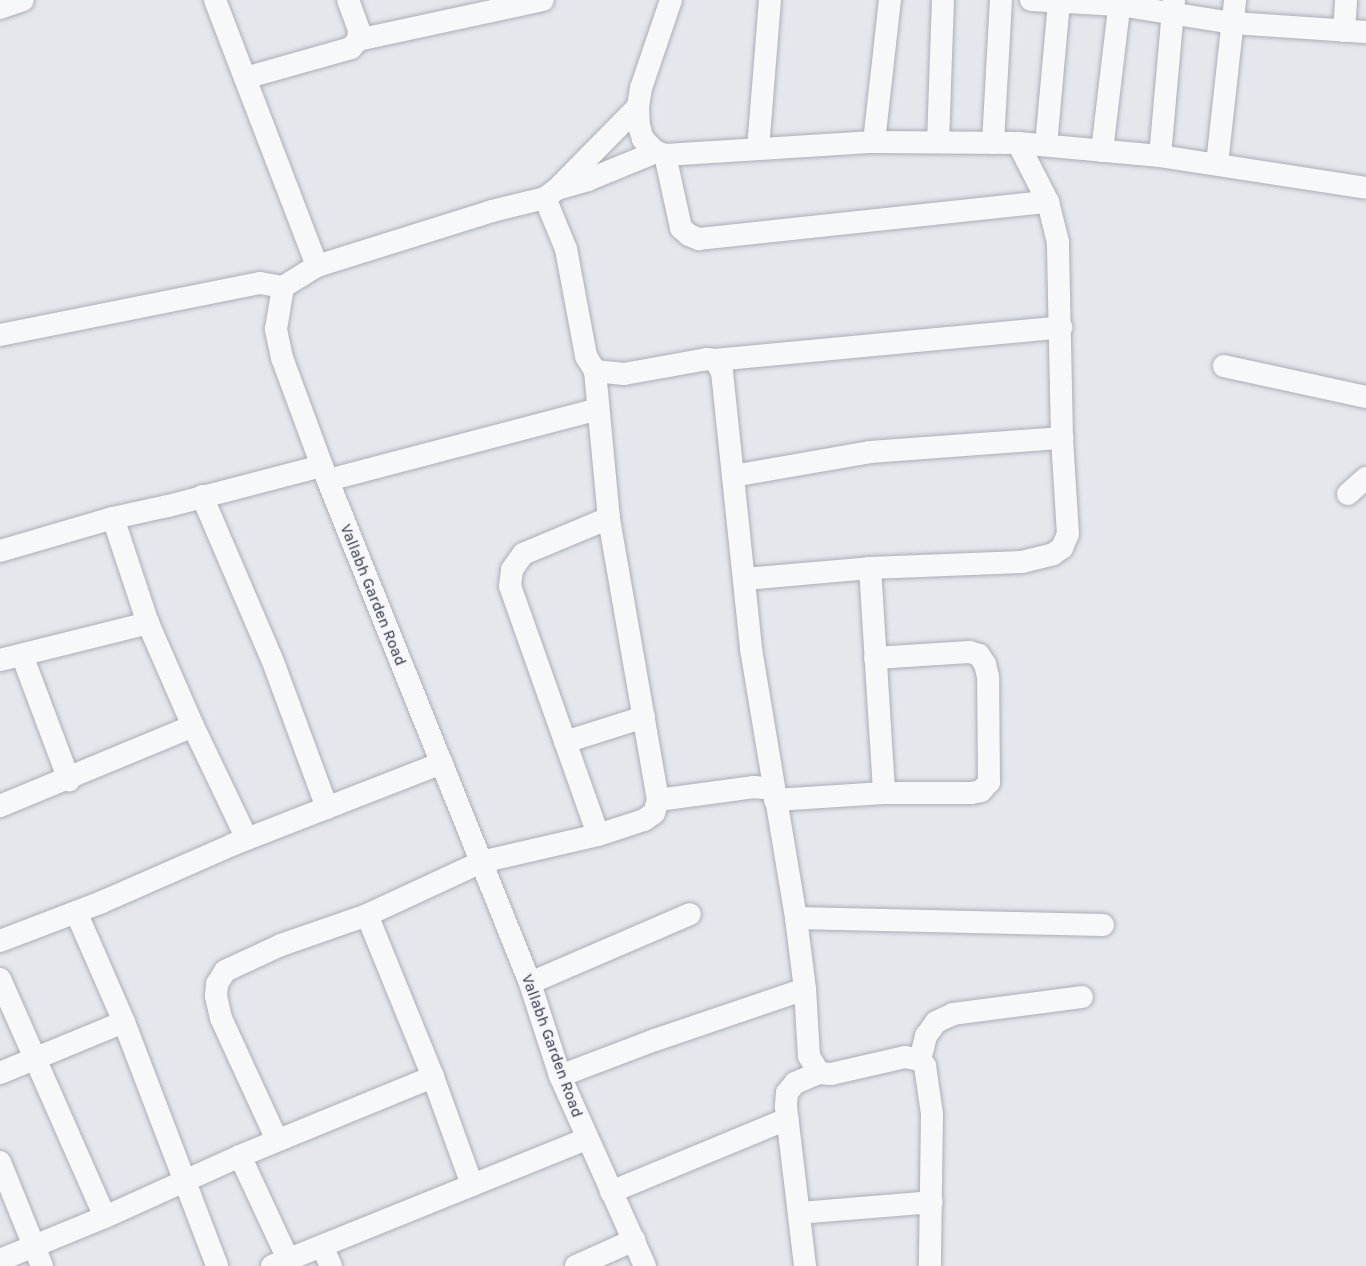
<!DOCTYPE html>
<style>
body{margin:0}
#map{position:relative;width:1366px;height:1266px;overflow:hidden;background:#e4e7ec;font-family:Karla,sans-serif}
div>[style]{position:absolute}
.roads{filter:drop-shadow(0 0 2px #a9aeb7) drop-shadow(0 0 2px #a9aeb7)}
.minor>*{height:22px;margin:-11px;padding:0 11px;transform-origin:11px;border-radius:11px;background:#f7f8fa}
span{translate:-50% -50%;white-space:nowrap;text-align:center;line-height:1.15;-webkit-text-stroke:4.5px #f4f6f9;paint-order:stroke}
.street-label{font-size:16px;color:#2b3445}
</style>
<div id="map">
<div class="roads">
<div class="minor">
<div style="left:215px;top:0;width:285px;rotate:69deg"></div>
<div style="left:671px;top:0;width:93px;rotate:108.8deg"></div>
<div style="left:641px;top:88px;width:19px;rotate:99deg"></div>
<div style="left:638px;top:107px;width:19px;rotate:87deg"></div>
<div style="left:639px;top:126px;width:14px;rotate:73deg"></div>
<div style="left:643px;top:139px;width:18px;rotate:45deg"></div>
<div style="left:656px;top:152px;width:9px;rotate:18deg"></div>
<div style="left:665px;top:155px;width:209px;rotate:-3.6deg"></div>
<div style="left:874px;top:142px;width:144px;rotate:0.4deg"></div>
<div style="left:1018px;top:143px;width:143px;rotate:5.2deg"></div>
<div style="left:1160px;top:156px;width:208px;rotate:8.8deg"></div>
<div style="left:1031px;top:0;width:88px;rotate:3.3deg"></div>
<div style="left:1119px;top:5px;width:115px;rotate:9deg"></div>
<div style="left:1233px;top:23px;width:133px;rotate:3.9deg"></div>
<div style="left:0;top:8px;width:24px;rotate:-19deg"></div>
<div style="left:1344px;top:31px;width:31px;rotate:-86deg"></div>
<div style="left:358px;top:40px;width:189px;rotate:-12.2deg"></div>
<div style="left:245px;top:78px;width:110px;rotate:-15.8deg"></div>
<div style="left:351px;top:48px;width:11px;rotate:-49deg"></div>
<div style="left:358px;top:40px;width:10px;rotate:-84deg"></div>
<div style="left:359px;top:30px;width:32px;rotate:-110deg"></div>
<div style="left:874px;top:142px;width:143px;rotate:-83.6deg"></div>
<div style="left:938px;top:142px;width:142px;rotate:-88deg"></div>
<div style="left:993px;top:143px;width:143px;rotate:-86.8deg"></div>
<div style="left:1046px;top:145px;width:145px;rotate:-84.8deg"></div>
<div style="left:758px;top:149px;width:149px;rotate:-85.4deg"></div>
<div style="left:1102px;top:151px;width:152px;rotate:-83.2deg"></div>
<div style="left:665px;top:155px;width:75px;rotate:77.6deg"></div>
<div style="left:681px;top:228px;width:11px;rotate:41deg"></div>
<div style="left:689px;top:235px;width:11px;rotate:22deg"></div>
<div style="left:699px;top:239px;width:351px;rotate:-6.1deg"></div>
<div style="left:1160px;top:156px;width:157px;rotate:-84.9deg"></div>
<div style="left:1217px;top:164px;width:165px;rotate:-83.7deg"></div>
<div style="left:558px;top:188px;width:114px;rotate:-45.4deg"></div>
<div style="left:545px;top:198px;width:55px;rotate:67.6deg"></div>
<div style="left:566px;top:249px;width:109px;rotate:79.4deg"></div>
<div style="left:586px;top:356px;width:17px;rotate:59deg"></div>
<div style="left:595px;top:371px;width:29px;rotate:6deg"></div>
<div style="left:624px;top:374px;width:84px;rotate:-10.2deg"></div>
<div style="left:707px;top:359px;width:8px;rotate:7deg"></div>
<div style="left:715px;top:360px;width:14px;rotate:60deg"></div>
<div style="left:722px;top:372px;width:279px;rotate:84deg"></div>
<div style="left:751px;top:649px;width:273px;rotate:80.5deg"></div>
<div style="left:796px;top:918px;width:72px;rotate:82.8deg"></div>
<div style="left:805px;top:989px;width:67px;rotate:86.6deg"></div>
<div style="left:809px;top:1056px;width:20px;rotate:60deg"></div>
<div style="left:819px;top:1073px;width:12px;rotate:5deg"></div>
<div style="left:831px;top:1074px;width:76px;rotate:-12.9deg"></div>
<div style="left:905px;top:1057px;width:15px;rotate:11deg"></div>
<div style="left:920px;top:1060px;width:8px;rotate:50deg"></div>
<div style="left:925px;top:1066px;width:49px;rotate:81.7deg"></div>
<div style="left:932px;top:1114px;width:152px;rotate:90.8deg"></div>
<div style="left:0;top:335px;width:265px;rotate:-11.3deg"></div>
<div style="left:260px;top:283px;width:23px;rotate:10deg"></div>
<div style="left:715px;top:360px;width:348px;rotate:-5.4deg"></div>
<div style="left:1224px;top:366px;width:145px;rotate:12.3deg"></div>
<div style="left:595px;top:371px;width:148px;rotate:84.6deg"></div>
<div style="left:609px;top:518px;width:93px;rotate:157.3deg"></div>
<div style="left:523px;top:554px;width:19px;rotate:125deg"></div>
<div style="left:512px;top:570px;width:16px;rotate:97deg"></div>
<div style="left:510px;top:586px;width:264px;rotate:70.5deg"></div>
<div style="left:733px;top:476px;width:139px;rotate:-9.9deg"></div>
<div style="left:870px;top:452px;width:193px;rotate:-4.2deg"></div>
<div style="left:328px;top:480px;width:279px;rotate:-14.7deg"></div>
<div style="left:1348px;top:494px;width:24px;rotate:-42deg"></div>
<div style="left:202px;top:496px;width:177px;rotate:66.8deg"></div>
<div style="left:272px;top:659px;width:159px;rotate:69.7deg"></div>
<div style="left:113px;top:518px;width:111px;rotate:71.6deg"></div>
<div style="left:148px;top:623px;width:112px;rotate:66.4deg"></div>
<div style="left:193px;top:726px;width:125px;rotate:64.5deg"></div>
<div style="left:0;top:551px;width:118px;rotate:-16.3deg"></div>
<div style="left:113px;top:518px;width:56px;rotate:-12.3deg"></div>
<div style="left:168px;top:506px;width:159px;rotate:-14.6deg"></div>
<div style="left:870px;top:568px;width:225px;rotate:86.4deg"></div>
<div style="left:745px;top:579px;width:125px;rotate:-5deg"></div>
<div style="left:870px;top:568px;width:152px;rotate:-2.3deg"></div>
<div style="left:1022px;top:562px;width:32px;rotate:-14deg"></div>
<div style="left:1053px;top:554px;width:11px;rotate:-34deg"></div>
<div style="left:1062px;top:548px;width:15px;rotate:-67deg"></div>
<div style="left:1068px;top:534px;width:96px;rotate:-93.6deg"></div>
<div style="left:1062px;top:438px;width:196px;rotate:-91.2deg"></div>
<div style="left:1058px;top:242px;width:41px;rotate:-104deg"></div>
<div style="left:1048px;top:202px;width:66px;rotate:-117deg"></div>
<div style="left:22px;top:655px;width:134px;rotate:69.4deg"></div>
<div style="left:0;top:660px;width:153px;rotate:-14deg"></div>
<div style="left:565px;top:742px;width:83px;rotate:-17.6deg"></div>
<div style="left:658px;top:800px;width:97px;rotate:-7.7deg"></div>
<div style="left:754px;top:787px;width:19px;rotate:6deg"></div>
<div style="left:775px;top:800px;width:109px;rotate:-3.7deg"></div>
<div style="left:884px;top:793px;width:87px"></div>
<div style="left:971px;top:793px;width:10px;rotate:-11deg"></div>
<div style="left:981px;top:791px;width:12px;rotate:-48deg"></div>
<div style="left:989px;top:782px;width:105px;rotate:-90.5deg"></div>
<div style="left:988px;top:677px;width:13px;rotate:-103deg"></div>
<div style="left:985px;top:664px;width:11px;rotate:-124deg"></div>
<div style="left:979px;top:655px;width:10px;rotate:-163deg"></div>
<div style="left:969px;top:652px;width:94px;rotate:176.3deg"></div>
<div style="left:0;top:806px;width:209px;rotate:-22.5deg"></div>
<div style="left:76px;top:912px;width:120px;rotate:66.4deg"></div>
<div style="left:124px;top:1022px;width:261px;rotate:69.1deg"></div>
<div style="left:367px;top:915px;width:175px;rotate:67.8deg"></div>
<div style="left:433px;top:1077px;width:115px;rotate:70.1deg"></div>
<div style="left:796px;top:918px;width:307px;rotate:1.3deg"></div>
<div style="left:0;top:941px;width:109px;rotate:-20.9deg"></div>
<div style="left:102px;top:902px;width:144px;rotate:-23.7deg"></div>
<div style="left:234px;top:844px;width:223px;rotate:-21.3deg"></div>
<div style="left:0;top:979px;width:260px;rotate:66.2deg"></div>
<div style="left:530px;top:983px;width:174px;rotate:-23.3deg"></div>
<div style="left:920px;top:1060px;width:25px;rotate:-76deg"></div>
<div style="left:926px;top:1036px;width:17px;rotate:-54deg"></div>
<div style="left:936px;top:1022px;width:19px;rotate:-25deg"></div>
<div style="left:953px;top:1014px;width:130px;rotate:-7.5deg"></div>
<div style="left:0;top:1073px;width:134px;rotate:-22.4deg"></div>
<div style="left:560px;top:1076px;width:102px;rotate:-20.8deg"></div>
<div style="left:655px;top:1040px;width:158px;rotate:-18.8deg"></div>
<div style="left:277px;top:1140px;width:134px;rotate:-114.7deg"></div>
<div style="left:221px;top:1018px;width:23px;rotate:-103deg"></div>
<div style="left:216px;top:996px;width:12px;rotate:-85deg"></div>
<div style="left:217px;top:984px;width:15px;rotate:-58deg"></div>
<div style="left:225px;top:971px;width:62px;rotate:-24.9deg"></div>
<div style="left:281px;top:945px;width:91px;rotate:-19.2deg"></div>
<div style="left:367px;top:915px;width:126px;rotate:-24.9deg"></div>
<div style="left:481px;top:862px;width:120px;rotate:-13deg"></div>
<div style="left:598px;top:835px;width:48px;rotate:-18.1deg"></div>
<div style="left:644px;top:820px;width:12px;rotate:-35deg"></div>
<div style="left:654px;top:813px;width:14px;rotate:-73deg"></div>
<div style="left:658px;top:800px;width:286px;rotate:-99.9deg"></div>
<div style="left:240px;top:1156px;width:114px;rotate:65deg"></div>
<div style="left:0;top:1162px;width:112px;rotate:68deg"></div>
<div style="left:611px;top:1192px;width:191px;rotate:-22.5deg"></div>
<div style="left:799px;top:1213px;width:133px;rotate:-4.7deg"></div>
<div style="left:322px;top:1246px;width:22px;rotate:66deg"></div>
<div style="left:0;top:1260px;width:113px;rotate:-22.3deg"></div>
<div style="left:105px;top:1217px;width:148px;rotate:-24.3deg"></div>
<div style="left:240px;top:1156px;width:209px;rotate:-22.3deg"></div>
<div style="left:272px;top:1266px;width:340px;rotate:-22deg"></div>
<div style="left:576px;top:1266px;width:64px;rotate:-24.1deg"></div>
<div style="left:645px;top:1266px;width:208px;rotate:-114.1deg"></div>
<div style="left:560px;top:1076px;width:98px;rotate:-107.9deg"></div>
<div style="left:530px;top:983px;width:557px;rotate:-111.92deg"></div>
<div style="left:322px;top:466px;width:115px;rotate:-110.3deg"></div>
<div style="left:282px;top:358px;width:30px;rotate:-102deg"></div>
<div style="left:276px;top:329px;width:43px;rotate:-80.5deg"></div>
<div style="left:283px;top:287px;width:40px;rotate:-32deg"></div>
<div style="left:317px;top:266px;width:183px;rotate:-17.4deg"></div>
<div style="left:492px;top:211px;width:55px;rotate:-13.8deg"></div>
<div style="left:545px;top:198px;width:15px;rotate:-37deg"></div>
<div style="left:557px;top:189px;width:32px;rotate:-16deg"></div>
<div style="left:588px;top:180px;width:74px;rotate:-22.4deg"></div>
<div style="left:805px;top:1266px;width:161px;rotate:-96.8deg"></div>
<div style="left:786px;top:1106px;width:13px;rotate:-86deg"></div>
<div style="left:787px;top:1093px;width:13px;rotate:-51deg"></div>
<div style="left:795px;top:1083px;width:26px;rotate:-23deg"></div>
</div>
</div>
<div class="street-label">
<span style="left:373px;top:595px;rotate:68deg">Vallabh Garden Road</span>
<span style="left:552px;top:1046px;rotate:70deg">Vallabh Garden Road</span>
</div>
</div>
